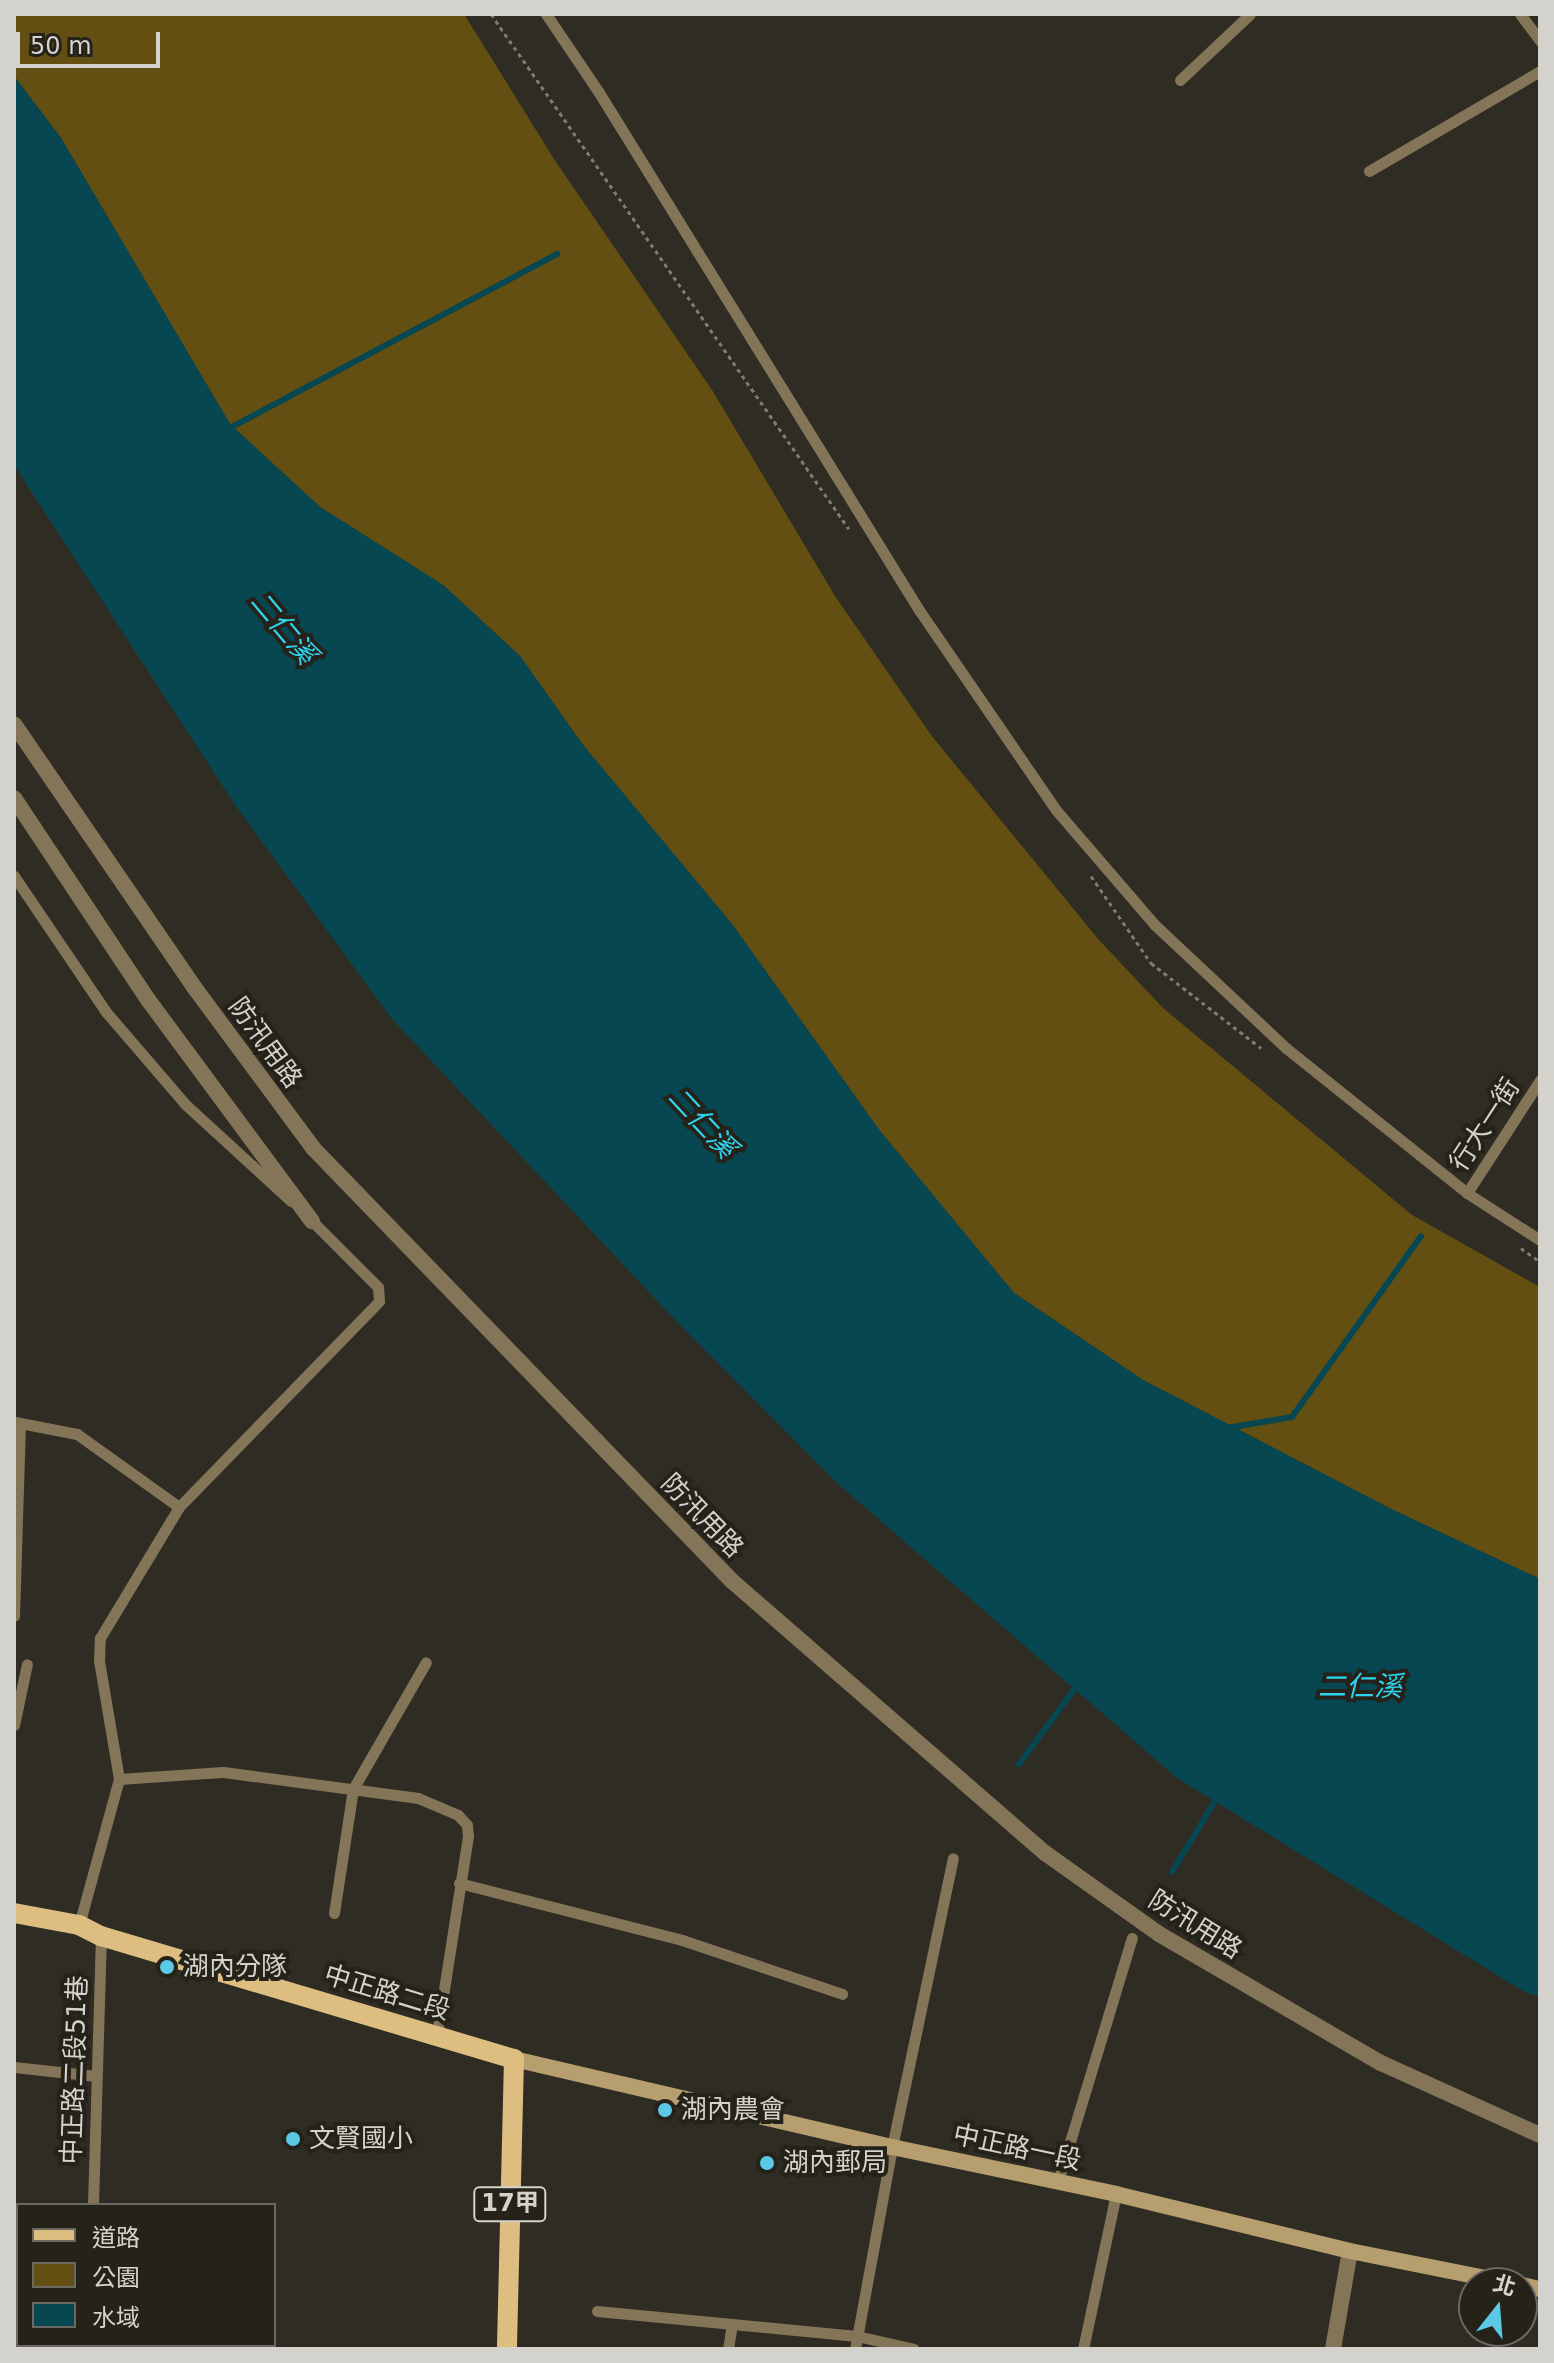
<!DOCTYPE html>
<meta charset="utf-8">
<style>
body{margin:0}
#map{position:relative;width:1554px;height:2363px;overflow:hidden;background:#2f2c23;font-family:"DejaVu Sans","Noto Sans TC",sans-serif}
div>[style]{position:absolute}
.green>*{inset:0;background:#624f11}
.water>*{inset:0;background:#064751}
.stream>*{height:6px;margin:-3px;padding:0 3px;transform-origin:3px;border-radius:3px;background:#064751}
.path>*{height:3px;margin-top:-1.5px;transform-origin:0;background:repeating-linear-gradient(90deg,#7e7b74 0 4px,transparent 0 8px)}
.lane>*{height:11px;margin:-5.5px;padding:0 5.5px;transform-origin:5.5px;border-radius:5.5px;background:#847558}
.street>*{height:16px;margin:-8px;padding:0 8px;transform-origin:8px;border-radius:8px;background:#847558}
.secondary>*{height:16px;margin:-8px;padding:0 8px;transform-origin:8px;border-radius:8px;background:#b69e6f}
.primary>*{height:20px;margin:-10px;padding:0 10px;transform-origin:10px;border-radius:10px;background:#ddbe80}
.dots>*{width:22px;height:22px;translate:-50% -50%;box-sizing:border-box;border:4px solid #25221a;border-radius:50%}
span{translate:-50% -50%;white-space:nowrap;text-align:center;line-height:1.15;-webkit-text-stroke:8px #25221a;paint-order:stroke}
.shield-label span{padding:2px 6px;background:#25221a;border:2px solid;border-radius:6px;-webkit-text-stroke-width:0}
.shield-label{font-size:24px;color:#d4d2cc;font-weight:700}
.street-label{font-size:26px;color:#d4d2cc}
.poi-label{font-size:26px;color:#d4d2cc}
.left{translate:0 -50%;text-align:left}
.water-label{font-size:28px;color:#2dd4f0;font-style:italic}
.frame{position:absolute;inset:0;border:16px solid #d4d2cc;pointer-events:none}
.legend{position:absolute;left:16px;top:2203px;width:260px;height:144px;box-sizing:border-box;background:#25221a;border:2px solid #6b6861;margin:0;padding:10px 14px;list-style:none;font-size:24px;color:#d4d2cc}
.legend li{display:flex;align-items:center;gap:16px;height:40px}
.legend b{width:40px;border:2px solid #6b6861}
.north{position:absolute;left:1458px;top:2267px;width:80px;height:80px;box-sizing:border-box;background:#25221a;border:2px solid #6b6861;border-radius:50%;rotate:17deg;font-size:22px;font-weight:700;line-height:32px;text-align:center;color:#d4d2cc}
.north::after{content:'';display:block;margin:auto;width:28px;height:36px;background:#5bc8e6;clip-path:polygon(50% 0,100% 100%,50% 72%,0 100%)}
.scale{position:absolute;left:16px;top:32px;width:144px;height:36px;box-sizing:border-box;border:4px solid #d4d2cc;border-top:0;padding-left:10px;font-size:24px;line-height:28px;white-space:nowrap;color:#d4d2cc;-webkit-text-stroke:6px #25221a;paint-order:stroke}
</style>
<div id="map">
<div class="green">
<div style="clip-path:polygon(14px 14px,464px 14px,554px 159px,712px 390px,835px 596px,931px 735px,1099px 940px,1163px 1008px,1412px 1215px,1540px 1287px,1540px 1579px,1391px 1509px,1143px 1380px,1014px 1293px,880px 1131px,732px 924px,583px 745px,520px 656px,443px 585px,320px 507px,230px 424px,61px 138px,14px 76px)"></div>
</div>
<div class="water">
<div style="clip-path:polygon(14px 76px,61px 138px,230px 424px,320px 507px,443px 585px,520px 656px,583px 745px,732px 924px,880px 1131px,1014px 1293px,1143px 1380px,1391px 1509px,1540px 1579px,1540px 1997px,1523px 1991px,1177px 1778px,838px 1484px,679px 1324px,392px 1019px,235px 805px,14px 465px)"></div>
</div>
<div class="stream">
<div style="left:228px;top:429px;width:373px;rotate:-28deg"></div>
<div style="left:1227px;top:1428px;width:66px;rotate:-9.6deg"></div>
<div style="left:1292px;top:1417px;width:222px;rotate:-54.5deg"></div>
<div style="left:1019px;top:1764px;width:101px;rotate:-53.5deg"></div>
<div style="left:1172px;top:1872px;width:89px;rotate:-58.8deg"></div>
</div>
<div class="path">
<div style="left:491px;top:14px;width:627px;rotate:55.2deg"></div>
<div style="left:1091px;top:876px;width:106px;rotate:55.4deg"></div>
<div style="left:1151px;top:963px;width:139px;rotate:37.7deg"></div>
<div style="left:1521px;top:1248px;width:24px;rotate:36deg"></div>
</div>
<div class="lane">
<div style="left:546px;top:14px;width:93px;rotate:56deg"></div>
<div style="left:598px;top:91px;width:610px;rotate:58.26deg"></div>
<div style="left:919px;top:610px;width:242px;rotate:55.6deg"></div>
<div style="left:1056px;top:810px;width:152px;rotate:49.3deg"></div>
<div style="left:1155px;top:925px;width:180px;rotate:43.2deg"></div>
<div style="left:1286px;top:1048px;width:232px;rotate:38.7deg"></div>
<div style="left:1467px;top:1193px;width:87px;rotate:32.8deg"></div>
<div style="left:1520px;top:14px;width:34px;rotate:53deg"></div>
<div style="left:1180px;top:80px;width:96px;rotate:-43.3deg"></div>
<div style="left:1369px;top:171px;width:198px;rotate:-30.3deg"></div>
<div style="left:14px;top:876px;width:164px;rotate:55.9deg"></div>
<div style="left:106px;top:1012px;width:121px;rotate:49.3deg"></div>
<div style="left:185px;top:1104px;width:144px;rotate:42.5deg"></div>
<div style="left:1467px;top:1193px;width:135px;rotate:-57.1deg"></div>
<div style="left:15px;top:1422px;width:63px;rotate:11deg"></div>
<div style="left:77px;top:1434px;width:125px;rotate:35.6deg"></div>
<div style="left:14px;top:1616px;width:193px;rotate:-88.2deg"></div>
<div style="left:14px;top:1725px;width:62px;rotate:-78deg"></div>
<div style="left:119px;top:1779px;width:104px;rotate:-3.9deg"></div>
<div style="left:223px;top:1772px;width:197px;rotate:7.6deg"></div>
<div style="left:418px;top:1798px;width:43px;rotate:23deg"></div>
<div style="left:458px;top:1815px;width:13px;rotate:48deg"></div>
<div style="left:467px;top:1825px;width:11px;rotate:85deg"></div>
<div style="left:468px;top:1836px;width:201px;rotate:98.9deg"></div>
<div style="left:459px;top:1883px;width:230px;rotate:14.3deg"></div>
<div style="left:682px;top:1940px;width:169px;rotate:18.6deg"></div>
<div style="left:334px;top:1913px;width:125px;rotate:-81.3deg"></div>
<div style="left:353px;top:1789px;width:146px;rotate:-60.1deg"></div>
<div style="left:79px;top:1925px;width:151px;rotate:-74.7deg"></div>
<div style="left:119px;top:1779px;width:120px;rotate:-99.6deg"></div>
<div style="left:99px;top:1661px;width:23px;rotate:-88deg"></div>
<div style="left:100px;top:1638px;width:153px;rotate:-58.9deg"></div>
<div style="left:179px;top:1507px;width:287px;rotate:-45.8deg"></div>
<div style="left:379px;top:1301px;width:14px;rotate:-94deg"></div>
<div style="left:378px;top:1287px;width:98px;rotate:-135deg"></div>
<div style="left:14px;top:2067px;width:83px;rotate:6.2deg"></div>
<div style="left:1058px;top:2181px;width:254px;rotate:-73.1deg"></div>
<div style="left:93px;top:2205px;width:269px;rotate:-88.3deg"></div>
<div style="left:597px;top:2311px;width:261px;rotate:5.5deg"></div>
<div style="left:857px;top:2336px;width:58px;rotate:12.8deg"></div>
<div style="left:89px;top:2349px;width:4px;rotate:-90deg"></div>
<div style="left:728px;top:2349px;width:24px;rotate:-81deg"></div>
<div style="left:855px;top:2349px;width:205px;rotate:-79.6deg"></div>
<div style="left:892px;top:2147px;width:295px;rotate:-78.1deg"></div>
<div style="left:1083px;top:2349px;width:158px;rotate:-78deg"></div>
</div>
<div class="street">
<div style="left:14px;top:724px;width:319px;rotate:55.6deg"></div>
<div style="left:194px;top:987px;width:200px;rotate:53.5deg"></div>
<div style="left:313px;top:1148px;width:603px;rotate:45.94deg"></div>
<div style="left:732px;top:1581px;width:415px;rotate:41deg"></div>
<div style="left:1045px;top:1853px;width:140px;rotate:35.4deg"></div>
<div style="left:1159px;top:1934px;width:257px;rotate:30.2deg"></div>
<div style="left:1381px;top:2063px;width:175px;rotate:24.4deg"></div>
<div style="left:14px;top:798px;width:244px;rotate:56.4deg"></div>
<div style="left:149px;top:1001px;width:274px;rotate:53.5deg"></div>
<div style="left:1333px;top:2349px;width:99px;rotate:-80.2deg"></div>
</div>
<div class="secondary">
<div style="left:514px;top:2059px;width:388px;rotate:13.1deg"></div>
<div style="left:892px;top:2147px;width:229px;rotate:11.8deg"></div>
<div style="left:1116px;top:2194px;width:241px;rotate:13.7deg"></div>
<div style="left:1350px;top:2251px;width:163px;rotate:11.3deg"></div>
<div style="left:1522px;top:2285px;width:18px;rotate:13deg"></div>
</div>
<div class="primary">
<div style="left:14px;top:1913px;width:66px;rotate:10.5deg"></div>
<div style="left:79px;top:1925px;width:25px;rotate:27deg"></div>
<div style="left:101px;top:1936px;width:431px;rotate:16.6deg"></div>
<div style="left:514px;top:2059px;width:290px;rotate:91.4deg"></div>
</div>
<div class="dots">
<div style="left:167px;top:1967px;background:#5bc8e6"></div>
<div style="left:665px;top:2110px;background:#5bc8e6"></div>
<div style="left:293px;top:2139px;background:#5bc8e6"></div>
<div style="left:767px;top:2163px;background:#5bc8e6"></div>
</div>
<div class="shield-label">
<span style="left:510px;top:2204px">17甲</span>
</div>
<div class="street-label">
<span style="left:265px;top:1043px;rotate:54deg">防汛用路</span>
<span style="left:1485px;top:1125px;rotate:-57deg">行大一街</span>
<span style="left:702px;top:1516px;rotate:46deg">防汛用路</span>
<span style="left:1195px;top:1925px;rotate:32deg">防汛用路</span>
<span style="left:387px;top:1993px;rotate:17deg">中正路二段</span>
<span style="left:75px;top:2070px;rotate:-88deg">中正路二段51巷</span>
<span style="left:1017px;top:2148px;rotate:12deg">中正路一段</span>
</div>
<div class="poi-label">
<span class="left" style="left:183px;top:1967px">湖內分隊</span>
<span class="left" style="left:681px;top:2110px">湖內農會</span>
<span class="left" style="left:309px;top:2139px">文賢國小</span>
<span class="left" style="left:783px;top:2163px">湖內郵局</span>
</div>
<div class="water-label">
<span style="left:283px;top:628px;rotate:50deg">二仁溪</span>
<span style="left:702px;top:1123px;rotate:47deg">二仁溪</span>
<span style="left:1360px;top:1687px">二仁溪</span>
</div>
<div class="frame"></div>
<ul class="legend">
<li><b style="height:10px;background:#ddbe80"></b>道路</li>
<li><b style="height:22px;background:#624f11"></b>公園</li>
<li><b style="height:22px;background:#064751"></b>水域</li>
</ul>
<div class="north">北</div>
<div class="scale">50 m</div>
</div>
